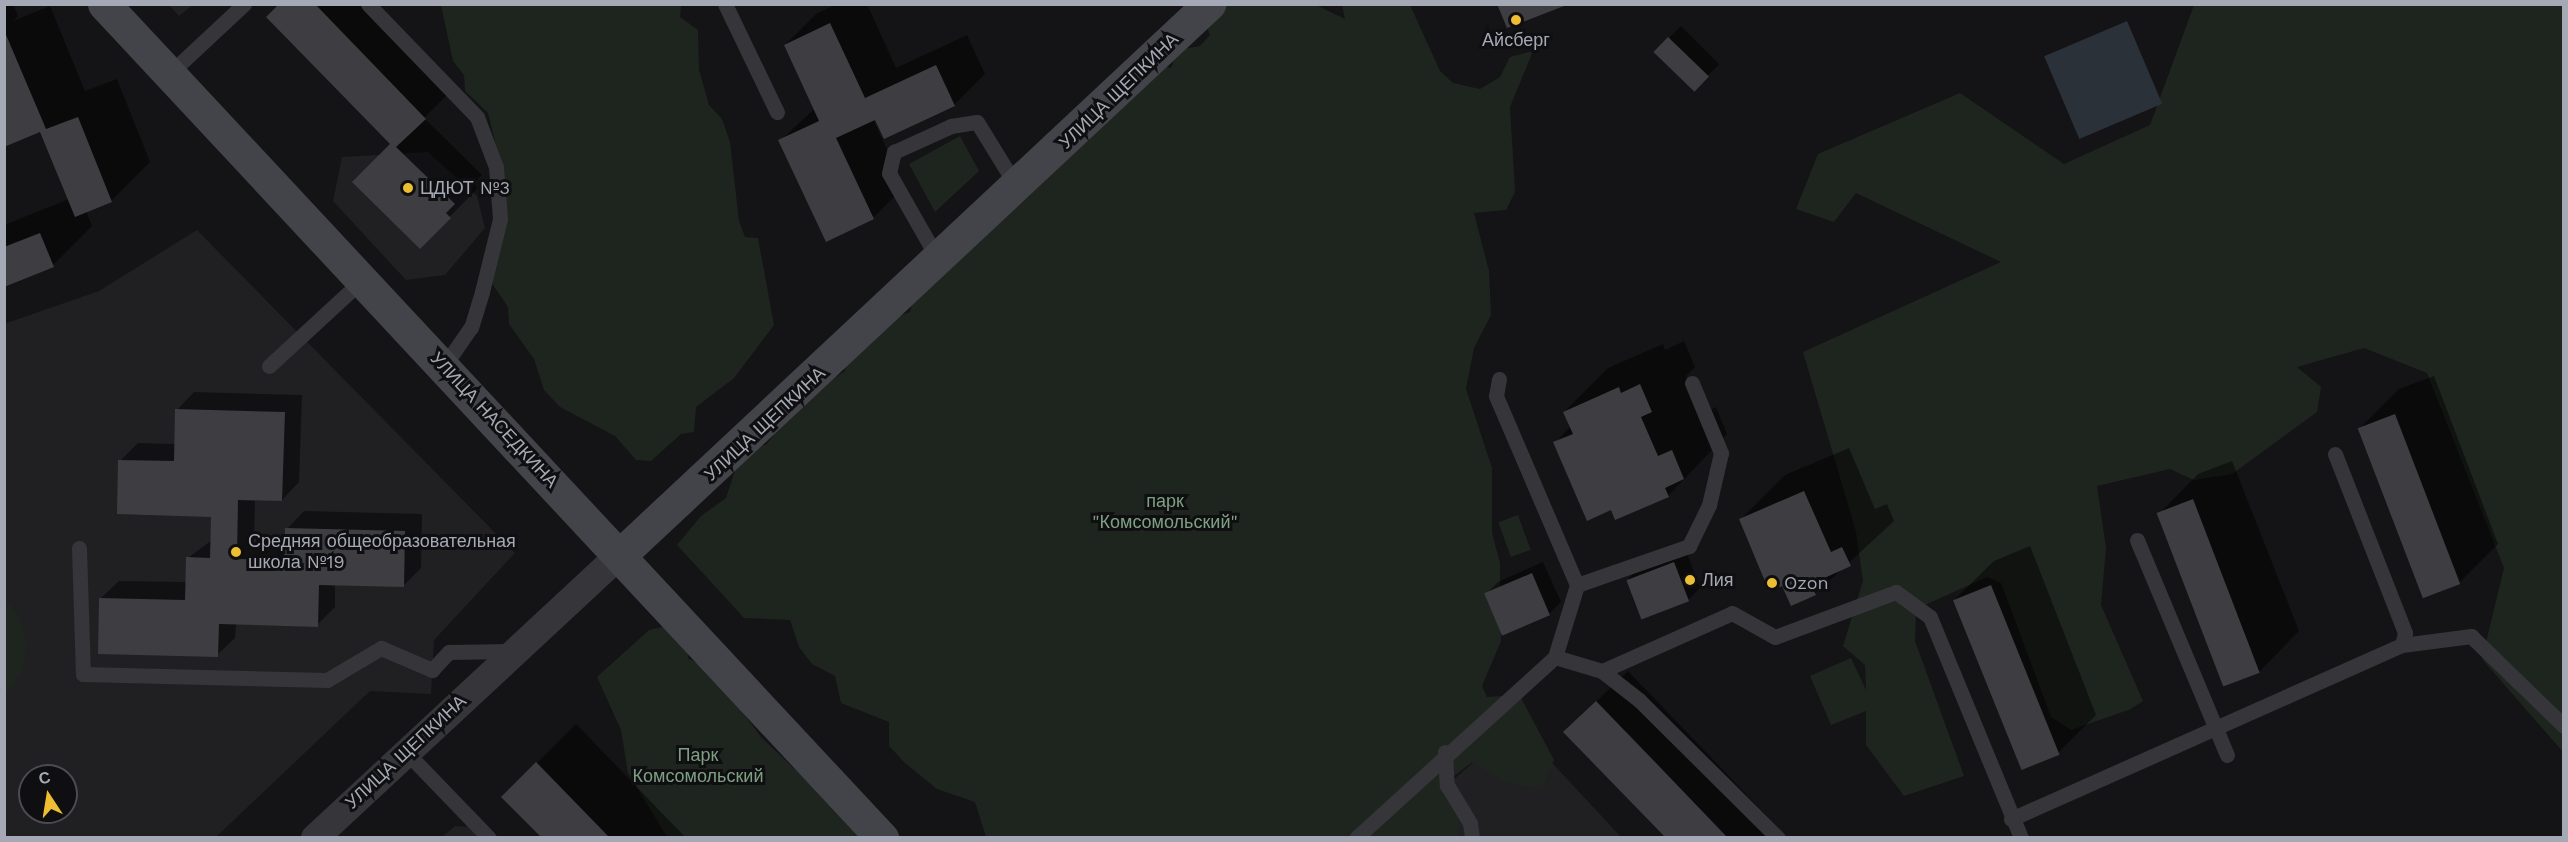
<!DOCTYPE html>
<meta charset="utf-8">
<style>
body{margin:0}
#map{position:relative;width:2568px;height:842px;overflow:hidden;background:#141315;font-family:"Work Sans",sans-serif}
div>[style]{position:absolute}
.built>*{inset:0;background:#201f22}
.green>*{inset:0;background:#1e251f;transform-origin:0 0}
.water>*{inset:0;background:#2a3139;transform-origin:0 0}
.shadow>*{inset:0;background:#0007;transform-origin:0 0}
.building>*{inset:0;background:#3e3e42;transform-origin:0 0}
.service>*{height:15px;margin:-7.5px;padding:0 7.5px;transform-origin:7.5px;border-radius:7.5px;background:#35353a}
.minor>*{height:28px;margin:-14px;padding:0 14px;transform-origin:14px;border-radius:14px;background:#35353a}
.secondary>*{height:33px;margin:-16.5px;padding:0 16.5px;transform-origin:16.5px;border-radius:16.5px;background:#43444a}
.dots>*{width:16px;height:16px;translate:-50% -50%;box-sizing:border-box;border:3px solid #0f0e10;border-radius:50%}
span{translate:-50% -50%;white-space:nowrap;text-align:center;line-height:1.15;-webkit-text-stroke:6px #0f0e10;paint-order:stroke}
.poi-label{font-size:18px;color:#a5a9b5}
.left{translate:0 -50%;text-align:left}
.street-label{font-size:18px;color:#a5a9b5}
.park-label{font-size:18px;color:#7da082}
.frame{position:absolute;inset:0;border:6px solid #a5a9b5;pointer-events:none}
.north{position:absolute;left:18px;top:764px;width:60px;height:60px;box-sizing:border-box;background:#0f0e10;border:2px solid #4b4c52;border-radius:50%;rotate:348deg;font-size:16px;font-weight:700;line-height:24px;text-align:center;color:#a5a9b5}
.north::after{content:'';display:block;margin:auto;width:21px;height:27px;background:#edbe33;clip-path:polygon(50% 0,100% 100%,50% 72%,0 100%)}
</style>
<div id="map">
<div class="built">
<div style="clip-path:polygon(169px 5px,193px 5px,179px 16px)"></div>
<div style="clip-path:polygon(428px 152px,477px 196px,485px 228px,445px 275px,406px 280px,333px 201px,342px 157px)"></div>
<div style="clip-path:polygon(evenodd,197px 230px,515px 553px,434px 640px,431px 694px,370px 691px,216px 837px,5px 837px,4px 324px,99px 291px,197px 230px,30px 776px,66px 776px,66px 812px,30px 812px,30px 776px)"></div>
<div style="clip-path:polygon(1516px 724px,1621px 837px,1388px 838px)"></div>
<div style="clip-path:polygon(455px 826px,471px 827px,477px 837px,441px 838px)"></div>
</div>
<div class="green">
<div style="clip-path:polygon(441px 5px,681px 5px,680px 17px,698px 30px,699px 70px,709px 105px,722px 119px,730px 142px,739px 221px,745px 237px,758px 238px,774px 325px,734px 378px,696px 407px,694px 432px,681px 434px,651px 461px,636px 460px,615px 436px,560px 407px,544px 390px,534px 359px,509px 324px,508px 307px,489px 279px,501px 166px,488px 113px,465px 91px,464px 75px,453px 61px)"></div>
<div style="clip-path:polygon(1214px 5px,1316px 5px,1345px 19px,1342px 5px,1410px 5px,1440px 71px,1453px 83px,1480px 89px,1500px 77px,1510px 57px,1533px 51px,1510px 107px,1515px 192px,1506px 210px,1474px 213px,1489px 271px,1491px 315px,1474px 348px,1466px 389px,1492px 468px,1492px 533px,1500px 563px,1501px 641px,1482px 686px,1487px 697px,1503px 696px,1348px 837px,986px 837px,975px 802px,937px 789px,905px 763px,889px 746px,889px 722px,841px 703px,835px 676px,812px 664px,799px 647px,790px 620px,744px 618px,677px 545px,701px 516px,726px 498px,743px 446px,766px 445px,800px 401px,845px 371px,847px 354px,876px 323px,910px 312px,917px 286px,937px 282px,1105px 107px,1129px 102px,1155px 63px,1171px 68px,1178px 50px,1200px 46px,1210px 35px,1204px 20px)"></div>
<div style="clip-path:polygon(2194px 5px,2563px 5px,2563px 752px,2482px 659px,2504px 568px,2427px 373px,2364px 348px,2297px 367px,2321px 387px,2317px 412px,2232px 474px,2194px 480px,2170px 469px,2097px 486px,2106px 548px,2101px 605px,2143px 701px,2131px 709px,2071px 730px,2051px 717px,2001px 583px,1987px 577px,1916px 609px,1915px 641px,1964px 776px,1904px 796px,1866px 745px,1866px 711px,1831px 725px,1810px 676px,1851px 658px,1866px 690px,1865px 665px,1843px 646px,1863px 581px,1856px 532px,1803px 352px,2001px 262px,1856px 193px,1834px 222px,1796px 209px,1818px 154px,1960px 93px,2064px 164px,2150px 125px)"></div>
<div style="clip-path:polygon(960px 136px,979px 171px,935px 212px,909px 164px)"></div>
<div style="left:1518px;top:515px;width:37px;height:21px;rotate:70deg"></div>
<div style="clip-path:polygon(5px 599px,18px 614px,27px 643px,23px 670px,5px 697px)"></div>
<div style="clip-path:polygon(676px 624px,690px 645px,688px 658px,711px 670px,761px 737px,838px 810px,859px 837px,667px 837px,628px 773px,621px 730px,597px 677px,649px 630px)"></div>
<div style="clip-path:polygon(1520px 696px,1554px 760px,1542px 788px,1508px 783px,1472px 762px,1444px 784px,1459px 818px,1458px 837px,1365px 838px)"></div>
</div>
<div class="water">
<div style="left:2127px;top:21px;width:90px;height:90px;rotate:67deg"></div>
</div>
<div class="shadow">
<div style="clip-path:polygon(4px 4px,13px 4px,18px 16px,13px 21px,50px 6px,85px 91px,117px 79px,150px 162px,111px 201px,86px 211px,92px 226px,53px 265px,4px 285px,4px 225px,69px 199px,41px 130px,4px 132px)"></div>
<div style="clip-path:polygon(281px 4px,371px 4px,453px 89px,424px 118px,482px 175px,473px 184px,478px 188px,420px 247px,392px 144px)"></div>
<div style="clip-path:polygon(837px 4px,867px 4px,896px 68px,967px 35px,985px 74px,954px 105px,873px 119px,904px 187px,873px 218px,780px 141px,815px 108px,785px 45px,816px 14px)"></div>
<div style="left:1681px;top:26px;width:54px;height:37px;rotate:45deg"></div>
<div style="clip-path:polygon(1684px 341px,1695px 367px,1686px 376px,1702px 413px,1716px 407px,1727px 434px,1668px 496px,1612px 508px,1555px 443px,1571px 426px,1564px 412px,1608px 368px,1663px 344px,1665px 350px)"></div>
<div style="clip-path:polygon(2434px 376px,2498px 544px,2459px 583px,2360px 428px,2399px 389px)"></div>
<div style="clip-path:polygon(194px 392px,302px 395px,299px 482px,282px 500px,255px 499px,254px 542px,286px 543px,287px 529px,304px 511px,422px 514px,421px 568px,403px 586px,335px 584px,335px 607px,317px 625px,236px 623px,235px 638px,217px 655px,101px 598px,119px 581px,187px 582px,188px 558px,212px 540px,212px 515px,120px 461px,138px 443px,176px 444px,177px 410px)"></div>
<div style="clip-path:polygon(1849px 448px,1875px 509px,1887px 504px,1894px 521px,1815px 594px,1783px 584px,1741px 519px,1785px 475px)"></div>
<div style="clip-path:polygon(2232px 461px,2299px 631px,2260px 671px,2225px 684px,2159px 514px,2198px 474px)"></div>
<div style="clip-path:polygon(2030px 546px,2096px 715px,2057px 754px,1954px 600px,1994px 561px)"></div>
<div style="clip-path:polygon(1686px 551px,1700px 588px,1688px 600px,1628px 579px,1640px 567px)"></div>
<div style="clip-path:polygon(1543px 562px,1561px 602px,1549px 614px,1486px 594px,1498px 582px)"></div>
<div style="clip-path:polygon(1628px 671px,1788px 838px,1667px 838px,1565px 732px)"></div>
<div style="clip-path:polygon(576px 724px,686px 838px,543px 838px,503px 797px)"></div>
</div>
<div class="building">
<div style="clip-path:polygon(279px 4px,315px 4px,426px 119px,396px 147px,455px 204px,446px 213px,451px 218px,420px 249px,352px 182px,390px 144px,266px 17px)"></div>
<div style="clip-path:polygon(1497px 4px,1564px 4px,1564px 6px,1507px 28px)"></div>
<div style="clip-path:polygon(830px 23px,865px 98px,936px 65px,955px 106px,884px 139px,875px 120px,836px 138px,874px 219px,826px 242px,778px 140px,819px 121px,784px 45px)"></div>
<div style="clip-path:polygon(4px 30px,46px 129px,78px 117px,112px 202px,75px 217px,40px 132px,4px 147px)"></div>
<div style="left:1668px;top:37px;width:57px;height:21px;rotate:44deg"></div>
<div style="clip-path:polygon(40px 233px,54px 267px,4px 287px,4px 247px)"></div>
<div style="clip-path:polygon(1640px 384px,1652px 412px,1641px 417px,1658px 456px,1672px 450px,1684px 479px,1665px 488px,1669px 497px,1615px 520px,1611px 510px,1587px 521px,1553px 442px,1573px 434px,1563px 412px,1619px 387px,1621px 393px)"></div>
<div style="clip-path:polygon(175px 409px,285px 412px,282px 501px,238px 500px,237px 559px,284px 560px,285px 528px,405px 531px,404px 587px,319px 585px,318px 627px,219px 624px,218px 657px,98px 654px,99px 598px,185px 600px,186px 557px,210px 558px,211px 517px,117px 514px,118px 460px,174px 461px)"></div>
<div style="left:2395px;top:414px;width:182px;height:40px;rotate:69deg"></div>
<div style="clip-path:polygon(1804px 491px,1831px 552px,1842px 547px,1851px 566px,1811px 584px,1816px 595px,1791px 606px,1782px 586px,1769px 591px,1739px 519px)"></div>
<div style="left:2193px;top:499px;width:186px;height:39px;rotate:69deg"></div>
<div style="left:1674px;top:562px;width:42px;height:51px;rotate:69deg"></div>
<div style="left:1532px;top:573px;width:46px;height:52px;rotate:67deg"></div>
<div style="left:1991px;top:585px;width:183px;height:41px;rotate:68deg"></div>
<div style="clip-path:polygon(1596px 701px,1655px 762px,1727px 837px,1665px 837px,1563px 732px)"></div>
<div style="clip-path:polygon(536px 762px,609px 837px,541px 837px,501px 797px)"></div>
</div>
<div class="service">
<div style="left:368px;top:4px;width:157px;rotate:46deg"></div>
<div style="left:477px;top:117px;width:53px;rotate:69.2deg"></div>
<div style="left:496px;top:167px;width:52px;rotate:85.6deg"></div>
<div style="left:500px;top:219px;width:75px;rotate:103.9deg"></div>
<div style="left:482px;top:292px;width:37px;rotate:107deg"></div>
<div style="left:471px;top:327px;width:47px;rotate:124.7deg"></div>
<div style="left:725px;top:4px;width:120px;rotate:64.3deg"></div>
<div style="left:169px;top:74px;width:103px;rotate:-43deg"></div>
<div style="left:939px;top:261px;width:101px;rotate:-119.6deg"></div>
<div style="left:889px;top:173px;width:22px;rotate:-77deg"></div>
<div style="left:894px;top:152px;width:63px;rotate:-24.5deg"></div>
<div style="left:951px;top:126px;width:26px;rotate:-9deg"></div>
<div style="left:977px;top:122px;width:76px;rotate:58.4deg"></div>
<div style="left:269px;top:366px;width:125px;rotate:-42.7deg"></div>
<div style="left:1499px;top:379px;width:17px;rotate:100deg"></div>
<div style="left:1496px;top:396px;width:206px;rotate:66.8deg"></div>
<div style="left:1692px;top:383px;width:76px;rotate:67.5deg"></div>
<div style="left:1721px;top:453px;width:53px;rotate:103deg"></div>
<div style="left:1709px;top:505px;width:46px;rotate:116deg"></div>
<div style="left:1689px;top:546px;width:119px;rotate:160.8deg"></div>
<div style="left:1577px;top:585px;width:75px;rotate:107deg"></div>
<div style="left:1555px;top:657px;width:49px;rotate:16.6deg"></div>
<div style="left:1602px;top:671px;width:47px;rotate:38.1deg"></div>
<div style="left:1639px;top:700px;width:196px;rotate:44.8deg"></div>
<div style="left:2335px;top:454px;width:192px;rotate:68.6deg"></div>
<div style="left:2405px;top:633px;width:12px;rotate:104deg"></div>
<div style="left:2137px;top:540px;width:233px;rotate:67.3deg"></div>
<div style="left:79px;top:548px;width:126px;rotate:88.2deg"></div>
<div style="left:83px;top:674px;width:244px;rotate:1.4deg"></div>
<div style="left:327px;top:680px;width:63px;rotate:-30.7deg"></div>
<div style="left:381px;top:648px;width:56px;rotate:23.3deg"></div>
<div style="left:432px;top:670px;width:25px;rotate:-47deg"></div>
<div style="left:449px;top:652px;width:63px;rotate:-0.9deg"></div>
<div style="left:1602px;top:671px;width:142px;rotate:-24deg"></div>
<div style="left:1732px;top:613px;width:49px;rotate:29.2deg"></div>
<div style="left:1775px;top:637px;width:129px;rotate:-20.4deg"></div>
<div style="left:1896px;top:592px;width:42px;rotate:36.3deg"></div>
<div style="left:1930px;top:617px;width:239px;rotate:67.6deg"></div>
<div style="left:1445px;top:752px;width:33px;rotate:87deg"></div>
<div style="left:1447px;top:785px;width:44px;rotate:58.8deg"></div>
<div style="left:1470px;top:823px;width:15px;rotate:82deg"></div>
<div style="left:407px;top:753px;width:118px;rotate:46deg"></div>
<div style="left:2011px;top:819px;width:428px;rotate:-24deg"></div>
<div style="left:2402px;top:645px;width:70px;rotate:-7.4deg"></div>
<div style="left:2471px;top:636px;width:129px;rotate:44.1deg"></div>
<div style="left:1356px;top:838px;width:269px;rotate:-42.3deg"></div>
</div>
<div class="minor">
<div style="left:315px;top:838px;width:416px;rotate:-42.9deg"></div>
</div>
<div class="secondary">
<div style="left:104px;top:4px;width:1141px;rotate:46.99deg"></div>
<div style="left:620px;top:555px;width:807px;rotate:-43.09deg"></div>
</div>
<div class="dots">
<div style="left:1516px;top:20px;background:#edbe33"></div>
<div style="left:408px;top:188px;background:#edbe33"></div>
<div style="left:236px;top:552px;background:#edbe33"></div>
<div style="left:1690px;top:580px;background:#edbe33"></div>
<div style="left:1772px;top:583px;background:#edbe33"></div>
</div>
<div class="poi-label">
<span style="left:1516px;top:40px">Айсберг</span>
<span class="left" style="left:420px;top:188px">ЦДЮТ №3</span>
<span class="left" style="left:248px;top:552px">Средняя общеобразовательная<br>школа №19</span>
<span class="left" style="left:1702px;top:580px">Лия</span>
<span class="left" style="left:1784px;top:583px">Ozon</span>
</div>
<div class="street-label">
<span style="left:1119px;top:91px;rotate:-44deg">УЛИЦА ЩЕПКИНА</span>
<span style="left:494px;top:420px;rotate:47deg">УЛИЦА НАСЕДКИНА</span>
<span style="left:765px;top:424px;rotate:-43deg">УЛИЦА ЩЕПКИНА</span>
<span style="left:406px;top:752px;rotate:-43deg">УЛИЦА ЩЕПКИНА</span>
</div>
<div class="park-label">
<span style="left:1165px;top:512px">парк<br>"Комсомольский"</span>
<span style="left:698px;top:766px">Парк<br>Комсомольский</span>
</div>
<div class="frame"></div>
<div class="north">С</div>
</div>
